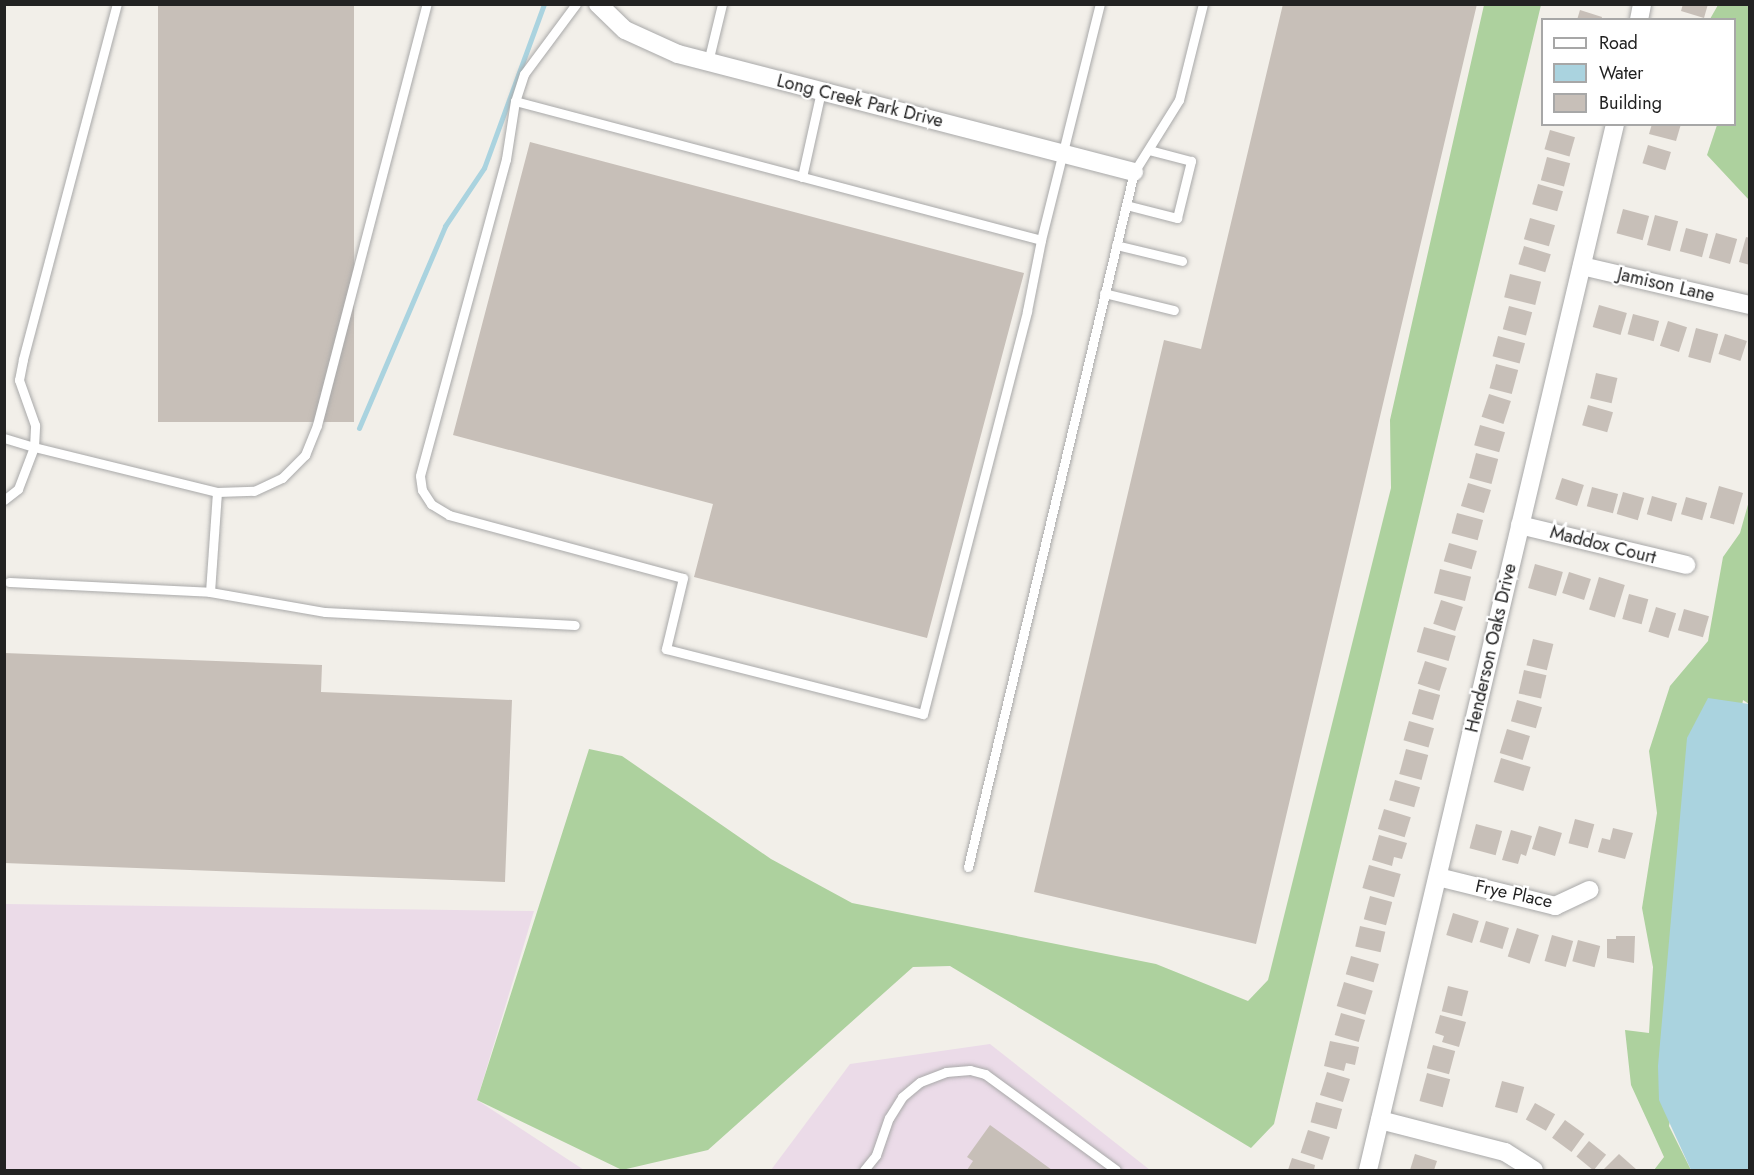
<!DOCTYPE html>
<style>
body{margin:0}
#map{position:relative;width:1754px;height:1175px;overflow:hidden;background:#f2efe9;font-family:Jost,sans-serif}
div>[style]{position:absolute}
.industrial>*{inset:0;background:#ebdbe8}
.forest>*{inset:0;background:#add19e}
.water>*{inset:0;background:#aad3df}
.stream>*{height:5px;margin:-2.5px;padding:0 2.5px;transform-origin:2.5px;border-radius:2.5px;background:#aad3df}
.building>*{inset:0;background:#c7bfb8;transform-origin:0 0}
.roads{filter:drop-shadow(0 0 2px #a9a9a9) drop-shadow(0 0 2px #a9a9a9)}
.service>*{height:9px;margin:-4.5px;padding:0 4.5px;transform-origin:4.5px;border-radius:4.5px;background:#fff}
.minor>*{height:18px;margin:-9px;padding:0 9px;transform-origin:9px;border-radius:9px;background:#fff}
span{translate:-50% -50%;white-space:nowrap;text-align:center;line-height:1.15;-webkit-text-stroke:4.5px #fff;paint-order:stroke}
.street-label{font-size:18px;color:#222}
.frame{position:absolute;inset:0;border:6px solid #222;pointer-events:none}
.legend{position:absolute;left:1541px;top:18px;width:195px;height:108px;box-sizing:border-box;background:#fff;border:2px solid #a7a7a7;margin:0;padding:8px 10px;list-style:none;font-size:18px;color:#222}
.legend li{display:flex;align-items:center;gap:12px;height:30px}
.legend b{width:30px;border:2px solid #a7a7a7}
</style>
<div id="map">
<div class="industrial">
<div style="clip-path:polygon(5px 904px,534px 911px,477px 1100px,584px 1170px,5px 1170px)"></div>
<div style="clip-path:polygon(990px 1044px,1150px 1170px,771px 1170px,850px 1064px)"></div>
</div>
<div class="forest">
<div style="clip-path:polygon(1484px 5px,1541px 5px,1274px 1124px,1251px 1148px,950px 966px,913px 967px,708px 1150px,622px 1170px,477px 1100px,589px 749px,622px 756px,771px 859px,852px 903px,1156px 964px,1248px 1001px,1268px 980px,1391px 488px,1390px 420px)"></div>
<div style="clip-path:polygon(1718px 5px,1749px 5px,1749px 200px,1707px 155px,1717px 125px,1734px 124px,1734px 20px,1710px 19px)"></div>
<div style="clip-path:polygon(1749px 501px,1749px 704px,1743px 700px,1669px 1126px,1691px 1170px,1654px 1170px,1664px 1157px,1631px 1085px,1625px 1030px,1649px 1033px,1653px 967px,1642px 908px,1657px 813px,1649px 751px,1670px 686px,1708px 641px,1723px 557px,1740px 533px)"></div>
</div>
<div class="water">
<div style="clip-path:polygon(1708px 698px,1749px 704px,1749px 1170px,1691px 1170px,1659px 1100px,1658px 1066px,1687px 738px)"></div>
</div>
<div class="stream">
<div style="left:359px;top:428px;width:220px;rotate:-66.9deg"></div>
<div style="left:445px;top:226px;width:70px;rotate:-56.1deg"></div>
<div style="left:484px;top:168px;width:175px;rotate:-69.9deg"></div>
</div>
<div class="building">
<div style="left:158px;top:4px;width:196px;height:418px"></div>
<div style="clip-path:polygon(1283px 4px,1477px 4px,1256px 944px,1034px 892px,1164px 340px,1201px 349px)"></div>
<div style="clip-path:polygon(1683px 4px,1708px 4px,1704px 18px,1681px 11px)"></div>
<div style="clip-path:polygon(1580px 10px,1602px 17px,1601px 20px,1577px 20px)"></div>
<div style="clip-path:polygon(1652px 124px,1681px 124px,1676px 141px,1649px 134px)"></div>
<div style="left:1550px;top:130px;width:26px;height:20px;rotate:16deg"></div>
<div style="clip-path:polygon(530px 142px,1024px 273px,927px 638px,694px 577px,713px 504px,453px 435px)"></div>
<div style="left:1648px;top:145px;width:24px;height:19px;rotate:17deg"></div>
<div style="left:1547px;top:157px;width:24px;height:24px;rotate:15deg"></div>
<div style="left:1538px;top:184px;width:26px;height:21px;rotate:16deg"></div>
<div style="left:1623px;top:209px;width:27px;height:25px;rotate:15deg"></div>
<div style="left:1655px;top:215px;width:24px;height:31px;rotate:15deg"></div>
<div style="left:1530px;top:218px;width:26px;height:22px;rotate:16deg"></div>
<div style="left:1686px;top:228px;width:23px;height:24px;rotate:15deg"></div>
<div style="left:1716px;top:233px;width:22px;height:26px;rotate:16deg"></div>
<div style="clip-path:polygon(1746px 237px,1750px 238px,1750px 265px,1739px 262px)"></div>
<div style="left:1524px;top:246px;width:28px;height:19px;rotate:17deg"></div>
<div style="left:1510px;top:274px;width:32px;height:24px;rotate:14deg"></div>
<div style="left:1599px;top:305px;width:29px;height:23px;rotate:16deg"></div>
<div style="left:1509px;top:306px;width:24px;height:24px;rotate:15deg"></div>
<div style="left:1633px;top:314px;width:27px;height:21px;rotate:15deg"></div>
<div style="left:1668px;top:321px;width:20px;height:26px;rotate:18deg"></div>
<div style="left:1696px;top:328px;width:23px;height:30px;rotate:15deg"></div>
<div style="left:1725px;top:334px;width:23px;height:21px;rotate:18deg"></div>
<div style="left:1498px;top:336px;width:28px;height:21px;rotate:15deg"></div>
<div style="left:1496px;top:364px;width:23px;height:25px;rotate:15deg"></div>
<div style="left:1596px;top:373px;width:22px;height:26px;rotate:13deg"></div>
<div style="left:1489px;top:394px;width:23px;height:24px;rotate:18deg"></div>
<div style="left:1588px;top:405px;width:26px;height:21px;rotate:16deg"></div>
<div style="left:1480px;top:425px;width:26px;height:21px;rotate:16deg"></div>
<div style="left:1476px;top:453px;width:23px;height:26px;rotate:15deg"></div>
<div style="left:1562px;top:478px;width:23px;height:22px;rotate:18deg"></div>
<div style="left:1468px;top:483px;width:24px;height:24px;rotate:17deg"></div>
<div style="left:1719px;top:486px;width:25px;height:33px;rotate:16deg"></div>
<div style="left:1592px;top:487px;width:27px;height:20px;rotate:15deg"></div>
<div style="left:1623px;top:492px;width:22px;height:23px;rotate:16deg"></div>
<div style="left:1652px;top:496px;width:26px;height:19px;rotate:16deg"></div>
<div style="left:1686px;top:497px;width:22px;height:18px;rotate:16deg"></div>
<div style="left:1457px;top:513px;width:27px;height:21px;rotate:15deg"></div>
<div style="left:1449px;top:543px;width:29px;height:19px;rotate:16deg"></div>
<div style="left:1535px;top:564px;width:29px;height:25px;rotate:16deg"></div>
<div style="left:1440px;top:569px;width:32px;height:25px;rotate:14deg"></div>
<div style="left:1569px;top:572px;width:23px;height:22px;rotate:18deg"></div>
<div style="left:1599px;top:577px;width:27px;height:34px;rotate:17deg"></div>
<div style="left:1629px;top:594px;width:20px;height:26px;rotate:15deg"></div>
<div style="left:1441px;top:600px;width:23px;height:25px;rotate:18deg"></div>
<div style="left:1656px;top:607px;width:21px;height:26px;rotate:17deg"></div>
<div style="left:1684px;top:609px;width:26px;height:22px;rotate:16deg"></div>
<div style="left:1424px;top:627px;width:33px;height:26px;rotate:16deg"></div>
<div style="left:1533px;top:639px;width:21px;height:27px;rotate:14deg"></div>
<div style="clip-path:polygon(4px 653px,322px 665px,321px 692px,512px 700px,505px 882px,4px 863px)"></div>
<div style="left:1425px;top:661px;width:23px;height:24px;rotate:18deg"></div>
<div style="left:1524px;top:670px;width:23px;height:24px;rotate:13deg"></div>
<div style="left:1419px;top:689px;width:22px;height:26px;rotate:16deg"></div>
<div style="left:1517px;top:700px;width:26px;height:22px;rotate:16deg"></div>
<div style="left:1409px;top:721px;width:26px;height:20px;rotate:16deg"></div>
<div style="left:1507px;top:729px;width:24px;height:25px;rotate:17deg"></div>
<div style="left:1406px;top:749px;width:23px;height:26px;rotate:15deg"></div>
<div style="left:1501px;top:758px;width:31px;height:25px;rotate:17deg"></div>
<div style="left:1395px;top:780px;width:26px;height:21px;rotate:16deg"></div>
<div style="left:1384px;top:809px;width:28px;height:21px;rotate:17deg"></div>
<div style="left:1575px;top:819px;width:20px;height:25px;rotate:15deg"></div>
<div style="left:1476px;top:824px;width:27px;height:25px;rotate:15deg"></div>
<div style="left:1539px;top:826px;width:24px;height:24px;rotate:17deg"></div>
<div style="clip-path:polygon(1613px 828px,1633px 833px,1625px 859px,1598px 852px,1602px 838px,1610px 840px)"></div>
<div style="clip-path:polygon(1511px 830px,1532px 836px,1526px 856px,1521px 854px,1518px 864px,1502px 860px)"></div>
<div style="clip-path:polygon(1379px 835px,1407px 843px,1402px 859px,1394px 857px,1392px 866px,1372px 860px)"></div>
<div style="left:1369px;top:865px;width:33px;height:24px;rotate:16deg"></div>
<div style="left:1370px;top:896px;width:23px;height:24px;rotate:15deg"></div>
<div style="left:1453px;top:913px;width:27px;height:23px;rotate:17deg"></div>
<div style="left:1486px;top:921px;width:24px;height:22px;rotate:17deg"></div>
<div style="left:1360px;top:926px;width:26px;height:21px;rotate:13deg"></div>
<div style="left:1517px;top:928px;width:23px;height:30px;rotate:18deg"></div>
<div style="left:1552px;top:935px;width:22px;height:27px;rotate:16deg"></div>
<div style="clip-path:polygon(1616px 936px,1635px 936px,1634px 963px,1607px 958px,1607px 939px,1616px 939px)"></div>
<div style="left:1578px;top:940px;width:23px;height:22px;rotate:15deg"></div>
<div style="left:1351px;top:956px;width:29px;height:19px;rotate:16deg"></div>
<div style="left:1344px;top:982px;width:30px;height:25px;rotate:17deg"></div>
<div style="left:1448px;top:986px;width:21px;height:26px;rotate:14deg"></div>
<div style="left:1341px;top:1013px;width:25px;height:23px;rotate:16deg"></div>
<div style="clip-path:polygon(1440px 1015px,1466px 1022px,1459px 1047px,1442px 1042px,1444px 1036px,1435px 1033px)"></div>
<div style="clip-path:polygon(1330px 1041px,1359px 1047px,1355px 1065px,1346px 1063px,1344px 1071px,1324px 1066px)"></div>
<div style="left:1433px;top:1045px;width:23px;height:24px;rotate:15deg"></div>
<div style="left:1327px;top:1072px;width:24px;height:24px;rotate:17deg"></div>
<div style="left:1427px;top:1073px;width:24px;height:29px;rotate:15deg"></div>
<div style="left:1502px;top:1081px;width:23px;height:27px;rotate:15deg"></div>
<div style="left:1316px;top:1102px;width:27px;height:21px;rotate:15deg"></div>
<div style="left:1535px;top:1103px;width:23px;height:19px;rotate:29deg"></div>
<div style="left:1565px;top:1120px;width:24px;height:22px;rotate:36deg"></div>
<div style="clip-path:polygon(990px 1125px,1052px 1170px,967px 1170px,973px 1161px,967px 1157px)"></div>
<div style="left:1308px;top:1130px;width:23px;height:24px;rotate:18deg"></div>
<div style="left:1589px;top:1141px;width:22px;height:20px;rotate:39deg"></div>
<div style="clip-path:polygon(1415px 1154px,1437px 1161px,1434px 1170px,1410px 1170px)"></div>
<div style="clip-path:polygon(1619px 1154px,1637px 1170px,1603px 1170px)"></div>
<div style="clip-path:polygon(1292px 1158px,1315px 1165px,1314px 1170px,1288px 1170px)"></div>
</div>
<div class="roads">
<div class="service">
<div style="left:576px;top:4px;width:87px;rotate:126.6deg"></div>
<div style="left:524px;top:74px;width:28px;rotate:108deg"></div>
<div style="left:515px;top:101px;width:544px;rotate:14.8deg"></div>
<div style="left:1041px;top:240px;width:243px;rotate:-76deg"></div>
<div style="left:708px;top:62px;width:60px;rotate:-76.4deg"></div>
<div style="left:515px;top:101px;width:59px;rotate:98.8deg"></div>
<div style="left:506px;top:159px;width:328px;rotate:105.2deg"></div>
<div style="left:420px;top:476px;width:14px;rotate:82deg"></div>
<div style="left:422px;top:490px;width:17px;rotate:57deg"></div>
<div style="left:431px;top:504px;width:21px;rotate:31deg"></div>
<div style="left:449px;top:515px;width:242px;rotate:15.1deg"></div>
<div style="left:683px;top:578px;width:73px;rotate:103.5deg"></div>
<div style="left:666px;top:649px;width:265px;rotate:14.2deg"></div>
<div style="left:923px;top:714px;width:416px;rotate:-75.5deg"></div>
<div style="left:1027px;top:311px;width:72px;rotate:-78.8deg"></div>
<div style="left:802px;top:177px;width:88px;rotate:-77.5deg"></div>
<div style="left:1126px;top:205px;width:53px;rotate:14.3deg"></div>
<div style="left:1177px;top:218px;width:59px;rotate:-76.2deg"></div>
<div style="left:1191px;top:161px;width:43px;rotate:-165.3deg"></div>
<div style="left:1116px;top:245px;width:68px;rotate:13.6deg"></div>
<div style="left:1104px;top:293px;width:72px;rotate:13.7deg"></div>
<div style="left:4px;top:438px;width:31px;rotate:17deg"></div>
<div style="left:34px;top:447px;width:22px;rotate:-87deg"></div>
<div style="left:35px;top:425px;width:48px;rotate:-109.6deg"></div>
<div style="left:19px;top:380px;width:21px;rotate:-79deg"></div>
<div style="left:23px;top:359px;width:367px;rotate:-75.2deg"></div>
<div style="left:4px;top:500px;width:18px;rotate:-38deg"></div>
<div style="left:18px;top:489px;width:45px;rotate:-69.1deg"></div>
<div style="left:34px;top:447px;width:188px;rotate:13.8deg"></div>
<div style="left:217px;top:492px;width:37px;rotate:-2deg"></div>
<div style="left:254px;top:491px;width:31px;rotate:-25deg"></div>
<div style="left:282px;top:478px;width:33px;rotate:-45deg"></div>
<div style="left:305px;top:455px;width:32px;rotate:-68deg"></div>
<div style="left:317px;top:425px;width:435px;rotate:-75.4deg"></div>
<div style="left:9px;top:582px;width:201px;rotate:2.8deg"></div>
<div style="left:210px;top:592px;width:100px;rotate:-86deg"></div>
<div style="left:210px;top:592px;width:117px;rotate:9.9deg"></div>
<div style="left:325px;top:612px;width:250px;rotate:3deg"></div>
<div style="left:968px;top:867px;width:715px;rotate:-76.57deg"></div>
<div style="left:1134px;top:172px;width:85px;rotate:-58deg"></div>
<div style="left:1179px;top:100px;width:99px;rotate:-76deg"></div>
<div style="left:864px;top:1170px;width:19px;rotate:-51deg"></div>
<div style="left:876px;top:1155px;width:39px;rotate:-71deg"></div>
<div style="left:889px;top:1118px;width:25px;rotate:-58deg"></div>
<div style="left:902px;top:1097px;width:23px;rotate:-40deg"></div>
<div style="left:920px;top:1082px;width:28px;rotate:-21deg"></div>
<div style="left:946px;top:1072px;width:24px;rotate:-5deg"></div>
<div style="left:970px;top:1070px;width:16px;rotate:15deg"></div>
<div style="left:985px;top:1074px;width:162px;rotate:36.2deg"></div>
</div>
<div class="minor">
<div style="left:598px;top:4px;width:37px;rotate:44deg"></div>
<div style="left:625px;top:30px;width:58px;rotate:24.4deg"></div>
<div style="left:678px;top:54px;width:471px;rotate:14.5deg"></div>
<div style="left:1639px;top:20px;width:16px;rotate:-79deg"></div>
<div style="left:1582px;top:266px;width:172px;rotate:13.1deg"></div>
<div style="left:1520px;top:525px;width:171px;rotate:13.5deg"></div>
<div style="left:1438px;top:877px;width:121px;rotate:13.9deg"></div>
<div style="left:1555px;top:906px;width:38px;rotate:-25deg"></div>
<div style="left:1380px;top:1120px;width:129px;rotate:14.4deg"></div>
<div style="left:1505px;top:1152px;width:34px;rotate:32deg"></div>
<div style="left:1368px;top:1170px;width:1075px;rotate:-76.71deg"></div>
</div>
</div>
<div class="street-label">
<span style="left:860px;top:101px;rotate:14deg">Long Creek Park Drive</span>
<span style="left:1666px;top:285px;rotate:13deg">Jamison Lane</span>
<span style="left:1603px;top:545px;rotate:14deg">Maddox Court</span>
<span style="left:1491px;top:648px;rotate:-77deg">Henderson Oaks Drive</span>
<span style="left:1514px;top:894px;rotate:12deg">Frye Place</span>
</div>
<div class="frame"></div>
<ul class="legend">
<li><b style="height:8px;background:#fff"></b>Road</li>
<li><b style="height:16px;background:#aad3df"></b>Water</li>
<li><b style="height:16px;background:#c7bfb8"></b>Building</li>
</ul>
</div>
